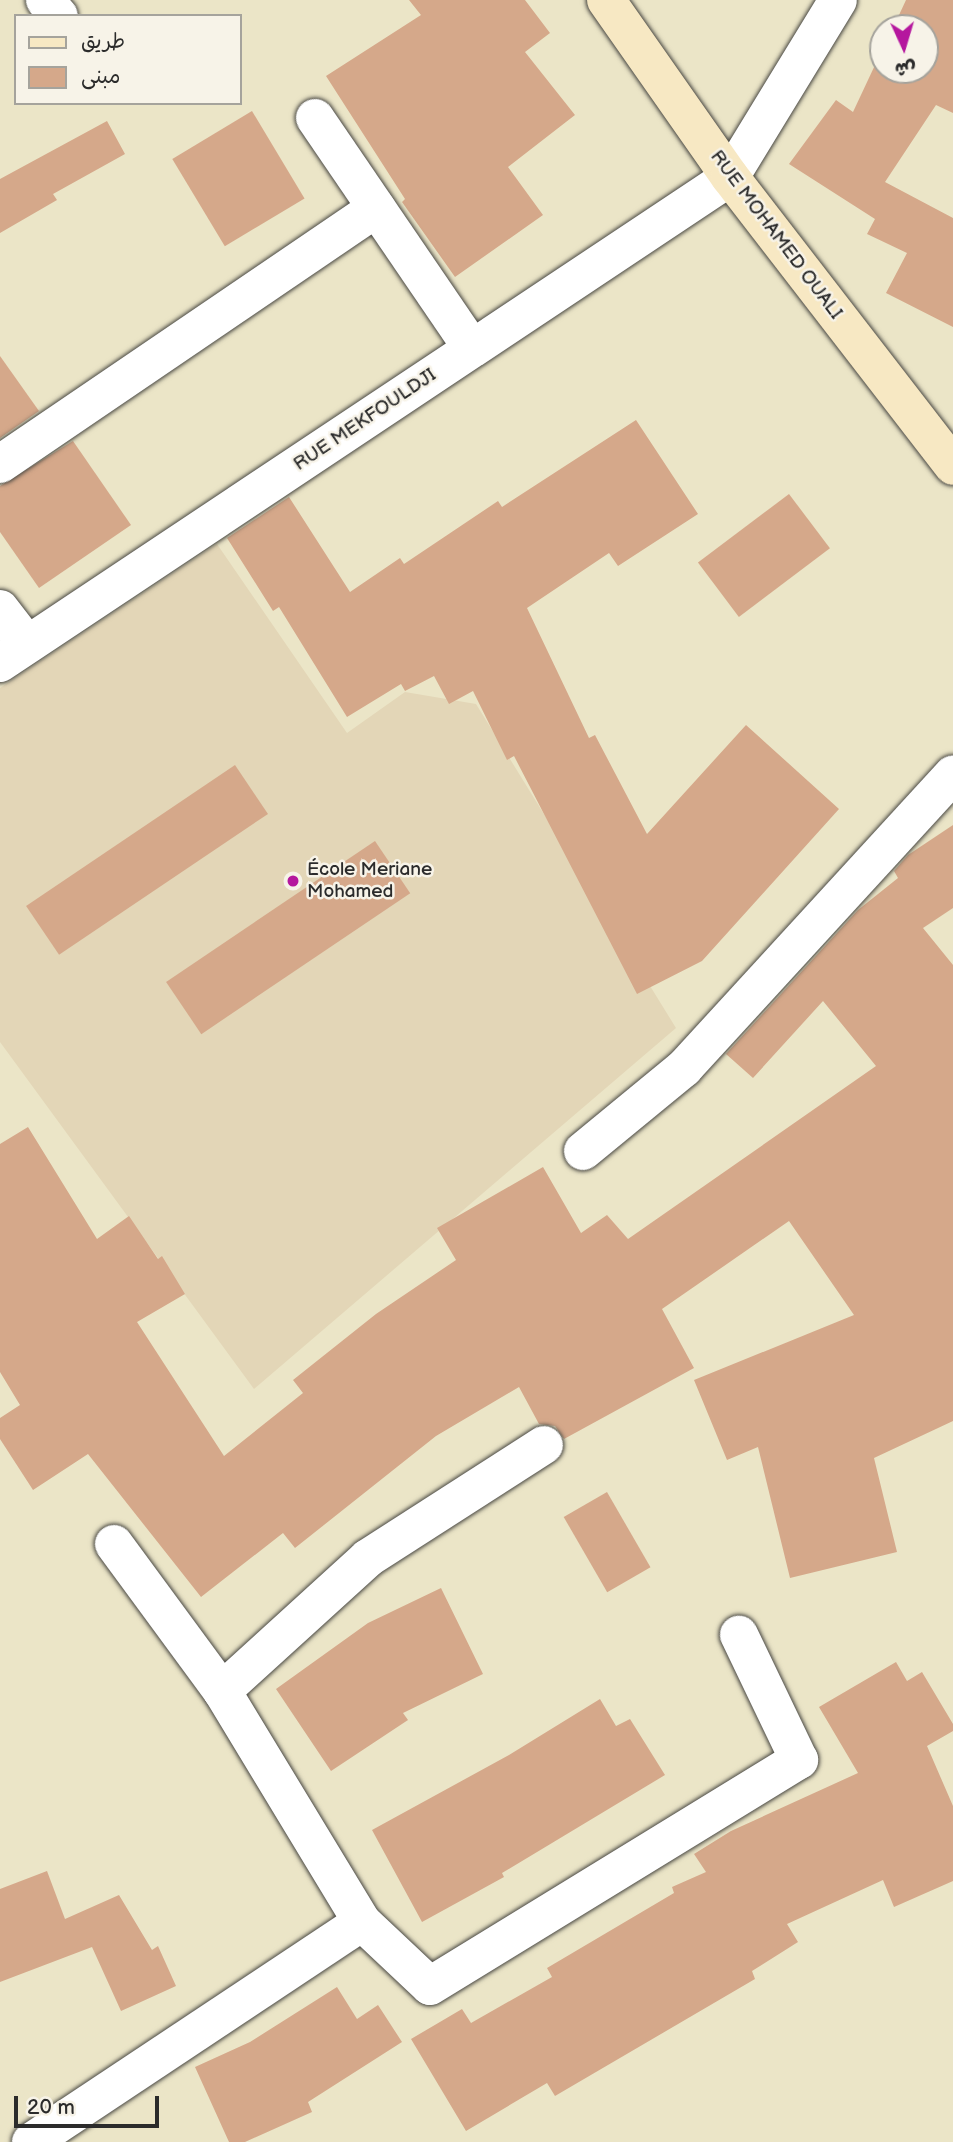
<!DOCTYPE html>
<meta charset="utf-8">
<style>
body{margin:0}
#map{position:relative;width:953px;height:2142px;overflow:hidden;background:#ebe5c7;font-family:"Balsamiq Sans","Playpen Sans Arabic",sans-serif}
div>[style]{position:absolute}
.built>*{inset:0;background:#e3d6b7}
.building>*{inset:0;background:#d5a88a;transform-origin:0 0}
.roads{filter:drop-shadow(0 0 2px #484742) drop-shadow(0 0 2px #484742)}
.street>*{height:38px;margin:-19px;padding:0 19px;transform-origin:19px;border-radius:19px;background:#fff}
.secondary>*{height:38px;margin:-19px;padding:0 19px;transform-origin:19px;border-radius:19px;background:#f7e8c3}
.dots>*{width:19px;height:19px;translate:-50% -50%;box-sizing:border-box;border:4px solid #f7f3e8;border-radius:50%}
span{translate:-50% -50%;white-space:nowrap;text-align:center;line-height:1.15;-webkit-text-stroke:5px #f7f3e8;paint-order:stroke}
.street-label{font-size:19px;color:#2b2b2b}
.poi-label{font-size:19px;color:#2b2b2b}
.left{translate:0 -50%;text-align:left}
.legend{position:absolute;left:14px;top:14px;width:228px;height:91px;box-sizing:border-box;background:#f7f3e8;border:2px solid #a5a39c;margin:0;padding:9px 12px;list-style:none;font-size:21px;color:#2b2b2b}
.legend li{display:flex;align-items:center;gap:14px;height:35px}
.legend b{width:35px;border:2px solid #a5a39c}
.north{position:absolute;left:869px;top:14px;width:70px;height:70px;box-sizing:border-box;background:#f7f3e8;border:2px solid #a5a39c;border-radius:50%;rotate:176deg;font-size:19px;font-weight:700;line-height:28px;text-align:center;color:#2b2b2b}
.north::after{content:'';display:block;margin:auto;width:24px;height:32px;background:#b5179e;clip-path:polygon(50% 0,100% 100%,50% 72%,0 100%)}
.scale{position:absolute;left:14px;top:2096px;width:145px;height:32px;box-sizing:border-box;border:4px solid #2b2b2b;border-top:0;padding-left:9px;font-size:21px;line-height:24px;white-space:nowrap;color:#2b2b2b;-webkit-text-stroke:5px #f7f3e8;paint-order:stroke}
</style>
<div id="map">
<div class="built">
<div style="clip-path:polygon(217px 544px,347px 733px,405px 692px,476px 704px,676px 1028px,254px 1389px,0 1042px,0 688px)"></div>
</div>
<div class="building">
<div style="clip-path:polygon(409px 0,525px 0,550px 33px,525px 52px,575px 115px,508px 167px,543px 215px,455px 277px,402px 202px,405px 199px,326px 76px,421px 15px)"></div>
<div style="clip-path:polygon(906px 0,953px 0,953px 113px,936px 105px,885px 182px,953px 218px,953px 327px,886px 293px,907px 253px,867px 234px,875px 219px,789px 164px,836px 100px,853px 112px,883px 48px,883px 70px,925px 70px,925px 28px,893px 28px)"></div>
<div style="left:252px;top:111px;width:102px;height:93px;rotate:59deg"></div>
<div style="clip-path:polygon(107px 121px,125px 154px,53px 194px,57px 200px,0 233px,0 179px)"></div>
<div style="clip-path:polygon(0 356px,39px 411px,0 438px)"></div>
<div style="clip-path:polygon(636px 420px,698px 514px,618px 566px,609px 553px,527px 608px,589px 738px,595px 735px,647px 834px,746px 725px,839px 809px,702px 961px,637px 994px,514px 756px,507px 760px,473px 691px,449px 704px,434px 676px,405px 691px,401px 684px,347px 717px,279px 607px,273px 611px,227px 538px,289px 497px,350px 592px,400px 558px,404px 564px,498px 501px,502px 507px)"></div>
<div style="clip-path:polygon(73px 441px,131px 525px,39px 588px,0 532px,0 486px)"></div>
<div style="left:789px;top:494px;width:68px;height:114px;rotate:53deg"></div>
<div style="left:235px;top:765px;width:59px;height:252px;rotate:56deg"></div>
<div style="clip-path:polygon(953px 825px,953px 908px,923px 928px,953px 965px,953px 1421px,874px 1458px,897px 1552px,790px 1578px,758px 1447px,727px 1460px,694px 1380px,854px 1315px,789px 1221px,662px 1309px,694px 1368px,564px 1439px,555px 1426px,539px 1424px,519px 1387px,436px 1436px,295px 1548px,283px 1533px,201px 1597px,88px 1454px,33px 1490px,0 1439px,0 1418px,20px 1405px,0 1372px,0 1144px,28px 1127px,97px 1239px,129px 1216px,158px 1259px,162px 1256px,185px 1294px,137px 1322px,224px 1456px,303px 1393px,293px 1380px,376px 1314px,456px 1260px,437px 1228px,543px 1167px,581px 1233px,607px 1215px,628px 1239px,876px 1066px,823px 1001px,753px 1078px,726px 1054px,858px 910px,898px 878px,894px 871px,908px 855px)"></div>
<div style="left:375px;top:841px;width:63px;height:252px;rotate:56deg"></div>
<div style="left:607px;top:1492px;width:87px;height:50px;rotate:60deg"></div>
<div style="clip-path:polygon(441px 1588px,483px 1674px,403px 1713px,408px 1720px,331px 1771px,276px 1689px,368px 1623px)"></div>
<div style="clip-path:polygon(896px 1662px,907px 1681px,922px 1672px,953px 1724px,953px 1731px,927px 1746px,953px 1806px,953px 1881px,894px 1907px,883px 1880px,787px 1924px,798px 1942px,752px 1971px,755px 1979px,555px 2096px,547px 2083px,466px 2131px,411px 2039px,462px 2009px,471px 2023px,552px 1977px,547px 1968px,674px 1893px,672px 1887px,706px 1872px,694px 1854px,731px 1831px,858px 1773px,819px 1707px)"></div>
<div style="clip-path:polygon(600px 1699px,616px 1726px,630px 1719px,665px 1775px,502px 1873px,504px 1877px,422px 1922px,372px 1830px,509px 1755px)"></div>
<div style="clip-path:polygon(47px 1871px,65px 1919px,119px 1895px,152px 1950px,158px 1946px,176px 1986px,121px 2011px,92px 1947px,0 1982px,0 1889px)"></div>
<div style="clip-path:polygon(337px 1987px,357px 2019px,378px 2005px,402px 2042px,308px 2102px,312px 2112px,245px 2142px,229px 2142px,195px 2067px,250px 2042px)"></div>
</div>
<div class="roads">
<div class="street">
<div style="left:45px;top:0;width:21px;rotate:49deg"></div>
<div style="left:315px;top:118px;width:278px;rotate:55.7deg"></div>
<div style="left:0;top:464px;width:455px;rotate:-34.2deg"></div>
<div style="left:0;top:609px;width:44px;rotate:52.4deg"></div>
<div style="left:0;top:663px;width:877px;rotate:-33.65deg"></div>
<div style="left:730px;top:177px;width:207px;rotate:-58.6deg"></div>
<div style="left:583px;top:1151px;width:131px;rotate:-39.4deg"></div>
<div style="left:684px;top:1068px;width:398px;rotate:-47.5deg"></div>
<div style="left:114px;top:1544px;width:182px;rotate:53.7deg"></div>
<div style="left:222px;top:1691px;width:270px;rotate:58.8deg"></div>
<div style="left:362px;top:1922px;width:93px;rotate:43.3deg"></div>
<div style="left:430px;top:1986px;width:433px;rotate:-31.5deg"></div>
<div style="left:799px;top:1760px;width:139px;rotate:-115.6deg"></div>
<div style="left:222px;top:1691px;width:197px;rotate:-42.3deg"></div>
<div style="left:368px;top:1558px;width:209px;rotate:-32.7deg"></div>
<div style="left:31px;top:2142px;width:397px;rotate:-33.6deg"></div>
</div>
<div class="secondary">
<div style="left:606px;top:0;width:216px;rotate:55deg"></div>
<div style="left:730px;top:177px;width:365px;rotate:52.3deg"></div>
</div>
</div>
<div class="dots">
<div style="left:293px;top:881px;background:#b5179e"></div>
</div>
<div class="street-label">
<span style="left:776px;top:235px;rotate:53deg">RUE MOHAMED OUALI</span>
<span style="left:365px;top:420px;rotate:-34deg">RUE MEKFOULDJI</span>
</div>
<div class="poi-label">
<span class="left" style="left:307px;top:881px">École Meriane<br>Mohamed</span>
</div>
<ul class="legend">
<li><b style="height:9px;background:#f7e8c3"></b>طريق</li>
<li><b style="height:19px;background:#d5a88a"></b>مبنى</li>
</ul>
<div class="north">ش</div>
<div class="scale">20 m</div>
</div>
